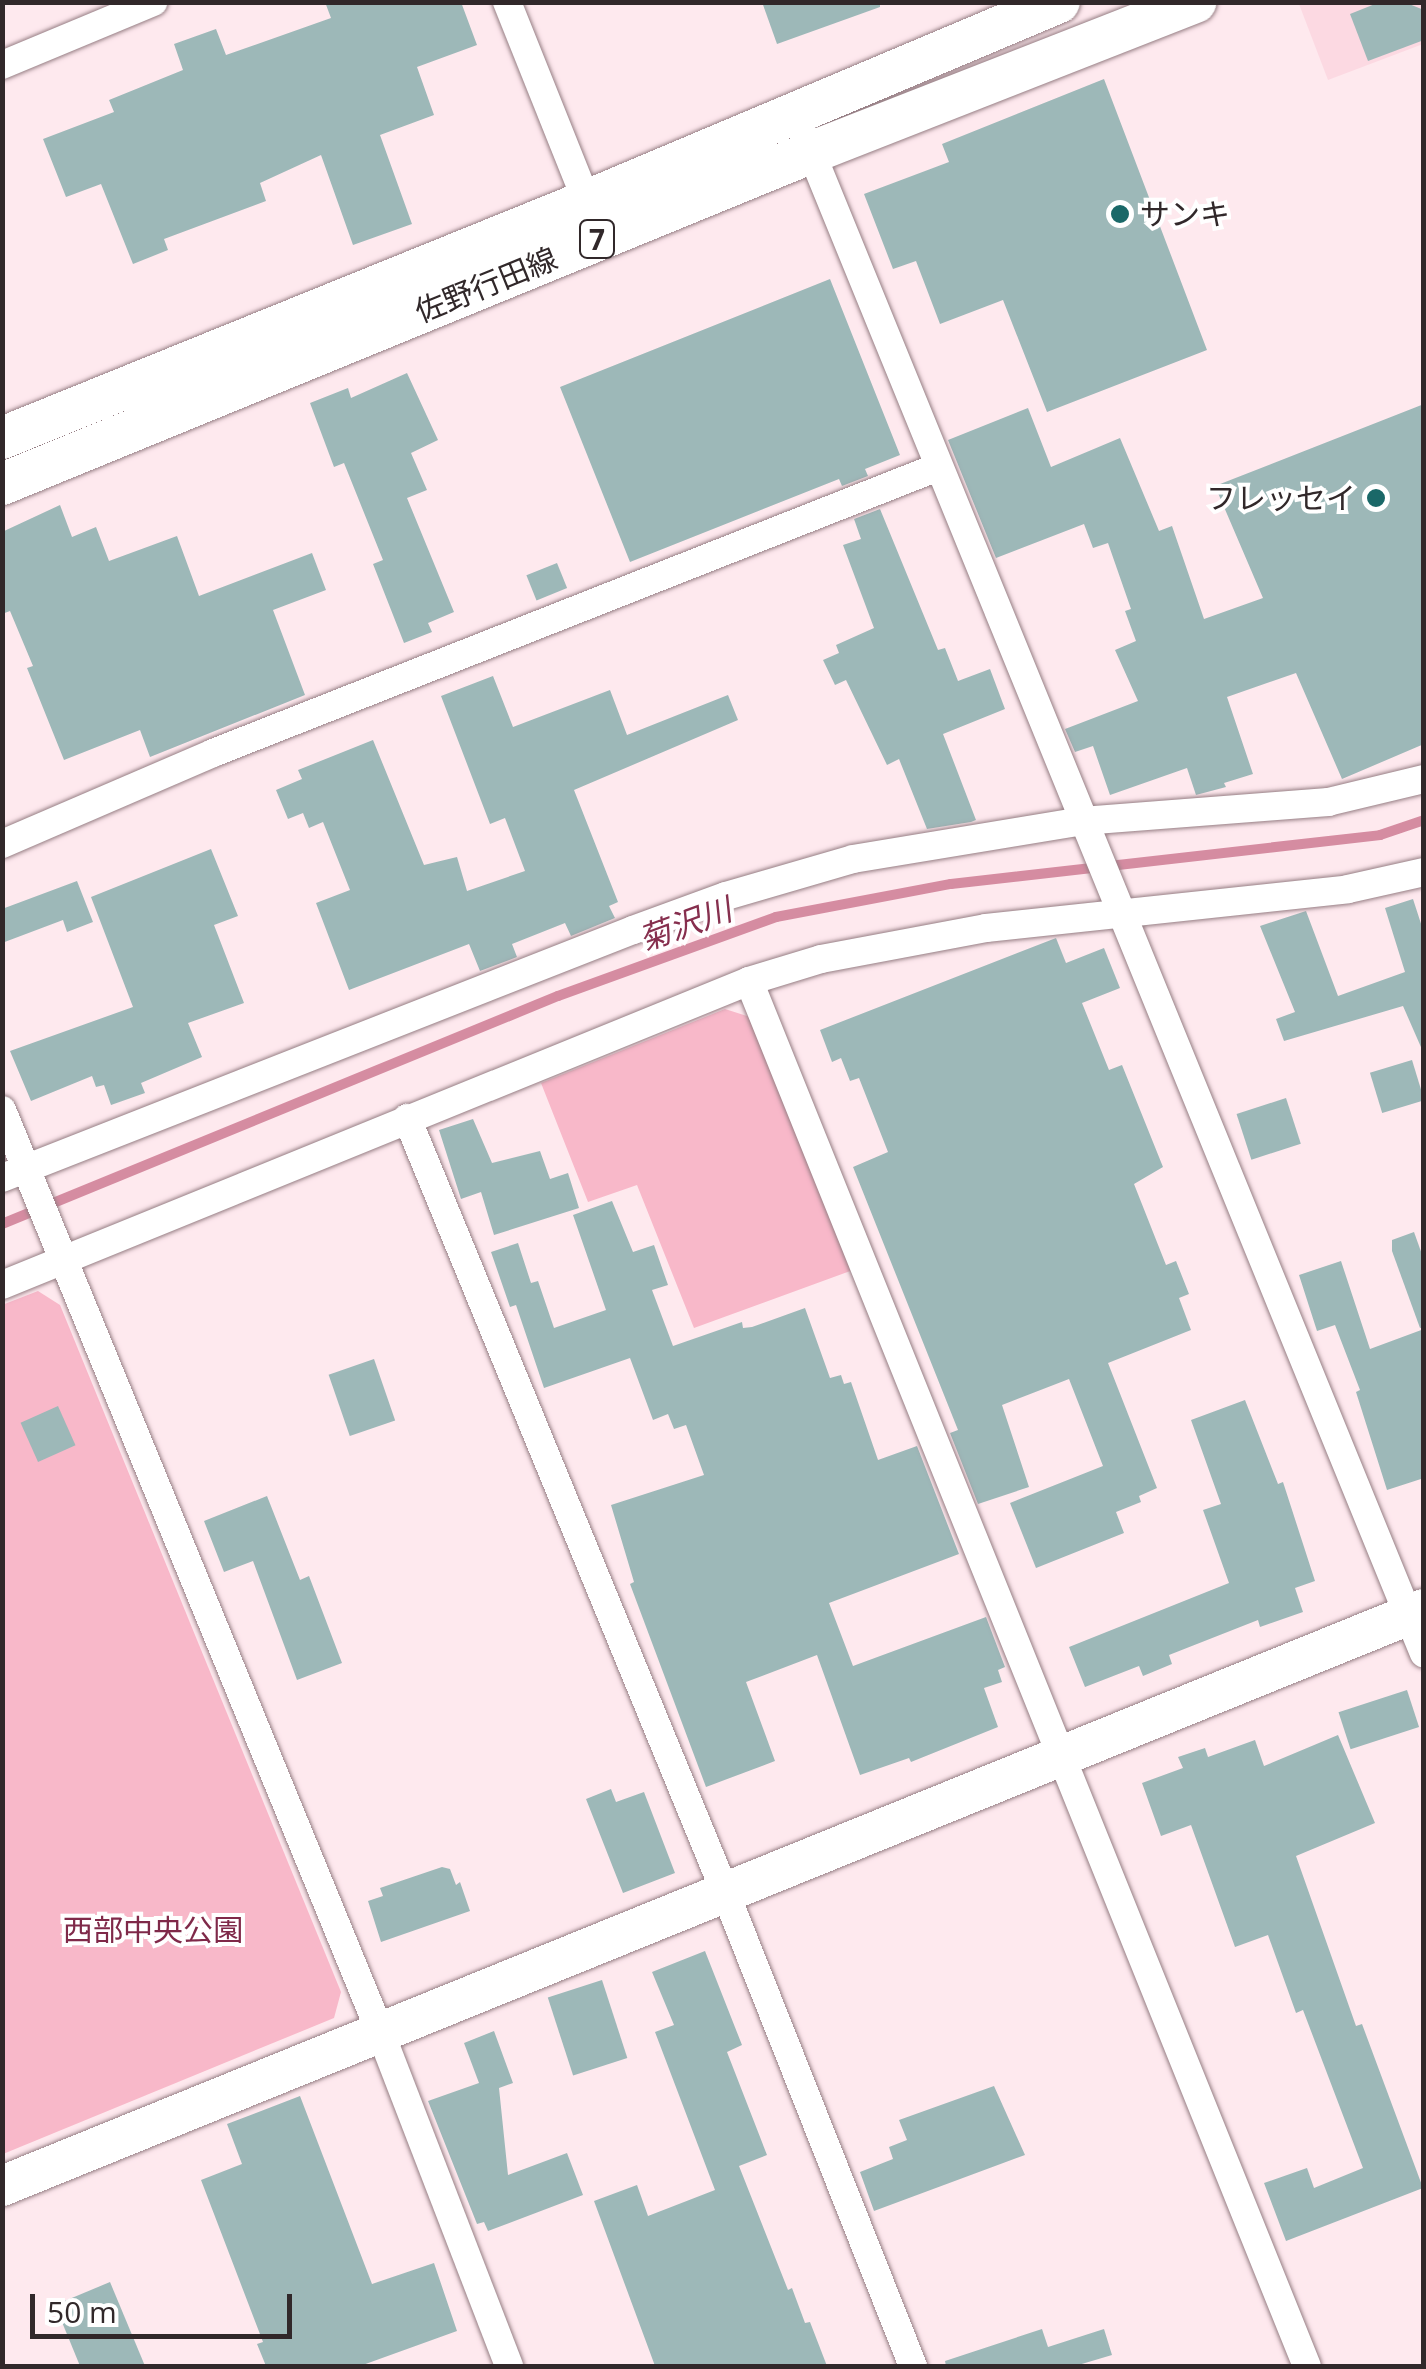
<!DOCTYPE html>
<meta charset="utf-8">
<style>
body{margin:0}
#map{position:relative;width:1426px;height:2369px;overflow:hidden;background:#fee9ee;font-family:"Open Sans","Noto Sans JP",sans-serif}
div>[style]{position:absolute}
.built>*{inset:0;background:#fcd9e2}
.green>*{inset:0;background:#f8b8c9}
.stream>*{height:10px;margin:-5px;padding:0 5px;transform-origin:5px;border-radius:5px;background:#d58ca1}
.building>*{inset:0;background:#9db8b8;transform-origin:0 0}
.roads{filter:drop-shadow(0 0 2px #967e84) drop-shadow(0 0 2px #967e84)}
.street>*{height:28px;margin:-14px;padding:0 14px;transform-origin:14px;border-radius:14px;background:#fff}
.secondary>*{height:40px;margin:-20px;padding:0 20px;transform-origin:20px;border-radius:20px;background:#fff}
.primary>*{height:42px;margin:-21px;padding:0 21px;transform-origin:21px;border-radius:21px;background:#fff}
.dots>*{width:28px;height:28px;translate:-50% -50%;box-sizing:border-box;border:5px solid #fff;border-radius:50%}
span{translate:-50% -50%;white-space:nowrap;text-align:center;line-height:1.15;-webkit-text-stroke:8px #fff;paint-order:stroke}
.shield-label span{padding:2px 8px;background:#fff;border:2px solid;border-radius:8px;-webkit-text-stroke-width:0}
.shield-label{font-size:28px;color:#31282a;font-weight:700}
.poi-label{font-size:30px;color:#31282a}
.left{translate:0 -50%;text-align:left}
.right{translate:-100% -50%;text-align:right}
.street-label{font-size:30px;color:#31282a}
.park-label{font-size:30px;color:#7f2949}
.water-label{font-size:32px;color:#862f4e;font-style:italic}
.frame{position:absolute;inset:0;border:5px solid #31282a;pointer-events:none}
.scale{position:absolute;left:30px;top:2294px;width:262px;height:45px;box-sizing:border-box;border:5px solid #31282a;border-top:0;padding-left:12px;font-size:30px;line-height:35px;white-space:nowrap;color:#31282a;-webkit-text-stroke:8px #fff;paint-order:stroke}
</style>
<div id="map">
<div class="built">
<div style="clip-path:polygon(1423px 3px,1423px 44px,1328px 80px,1299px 4px)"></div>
</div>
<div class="green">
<div style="clip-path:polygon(725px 1009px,750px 1017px,853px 1270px,694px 1328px,637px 1185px,588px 1202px,541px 1083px)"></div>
<div style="clip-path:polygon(38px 1291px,60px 1305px,341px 1992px,334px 2018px,3px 2154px,2px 1305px)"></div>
</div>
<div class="stream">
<div style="left:2px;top:1224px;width:601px;rotate:-22.3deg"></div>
<div style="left:558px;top:996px;width:232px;rotate:-19.9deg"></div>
<div style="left:776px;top:917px;width:178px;rotate:-10.7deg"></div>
<div style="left:951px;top:884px;width:432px;rotate:-6.5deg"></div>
<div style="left:1380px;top:835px;width:46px;rotate:-18.8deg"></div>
</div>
<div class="building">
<div style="clip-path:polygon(325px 2px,461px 2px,477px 45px,417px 67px,434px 115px,380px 135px,412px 224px,353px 245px,321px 155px,260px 183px,266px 201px,164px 239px,168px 250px,133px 264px,101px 184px,66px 197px,43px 139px,114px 112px,109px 100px,183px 70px,174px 44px,216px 29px,226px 55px,331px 18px)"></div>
<div style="clip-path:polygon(762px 2px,880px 2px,880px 7px,777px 44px)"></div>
<div style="clip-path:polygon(1380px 2px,1404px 2px,1424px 10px,1424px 40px,1368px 61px,1350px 14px)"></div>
<div style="clip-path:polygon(1104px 79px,1207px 350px,1047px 412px,1003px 300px,940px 324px,916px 261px,893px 269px,864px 194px,949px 162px,942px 144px)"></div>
<div style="clip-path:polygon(830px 279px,900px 455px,865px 469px,868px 476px,842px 486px,839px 479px,630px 562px,560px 387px)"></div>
<div style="clip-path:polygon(407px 373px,438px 440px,411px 453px,427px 490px,407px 498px,454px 612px,428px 623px,432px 632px,404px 643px,373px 564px,383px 560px,344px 463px,334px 467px,310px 403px,348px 388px,351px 398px)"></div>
<div style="clip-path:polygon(1424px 404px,1424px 744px,1342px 779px,1296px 673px,1227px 697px,1253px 774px,1224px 783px,1226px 787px,1196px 795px,1187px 768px,1110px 795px,1093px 746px,1075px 752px,1065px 729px,1138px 701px,1115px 650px,1136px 641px,1125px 611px,1131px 609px,1108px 543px,1093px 548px,1084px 524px,996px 558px,948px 440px,1028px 408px,1051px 467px,1120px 438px,1159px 531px,1172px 526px,1204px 619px,1263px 598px,1215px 486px)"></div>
<div style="clip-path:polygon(60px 505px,72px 537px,96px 527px,109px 561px,177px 536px,199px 596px,312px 553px,326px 590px,273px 610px,305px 695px,150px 757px,140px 730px,64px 760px,27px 668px,33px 666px,10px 611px,2px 614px,2px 532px)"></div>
<div style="clip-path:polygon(880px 509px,938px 650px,945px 648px,958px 681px,990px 669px,1005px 709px,943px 734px,976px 820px,971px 822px,927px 829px,899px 759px,887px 765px,846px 680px,835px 685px,823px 660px,839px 653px,836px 645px,874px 628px,843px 545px,861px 539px,854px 519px)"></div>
<div style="left:557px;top:563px;width:27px;height:33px;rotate:68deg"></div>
<div style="clip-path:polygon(493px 676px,513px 727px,610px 690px,627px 735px,728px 695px,738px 720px,574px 790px,618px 902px,609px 906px,615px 918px,571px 936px,565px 923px,512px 944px,517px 957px,480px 971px,469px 944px,349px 990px,316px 903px,350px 890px,323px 822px,309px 828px,303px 813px,288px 819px,276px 790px,302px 779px,298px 770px,373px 740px,424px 865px,457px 857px,467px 891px,525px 871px,505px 818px,490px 824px,441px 696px)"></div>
<div style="clip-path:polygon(211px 849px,238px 916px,214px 925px,244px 1003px,188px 1023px,202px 1057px,141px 1083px,145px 1093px,111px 1105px,104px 1085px,96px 1087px,92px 1076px,31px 1101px,10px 1051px,133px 1007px,91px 897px)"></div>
<div style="clip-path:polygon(77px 881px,93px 922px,67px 932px,63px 920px,2px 943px,2px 909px)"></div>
<div style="clip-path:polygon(1413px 899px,1424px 933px,1424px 1054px,1403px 1006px,1284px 1041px,1276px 1019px,1295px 1012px,1260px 926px,1306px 911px,1338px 996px,1405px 972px,1385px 908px)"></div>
<div style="clip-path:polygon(1056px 938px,1066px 963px,1104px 948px,1120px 988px,1082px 1003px,1109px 1070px,1122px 1065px,1163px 1167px,1134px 1184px,1166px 1265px,1176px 1261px,1189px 1294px,1179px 1298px,1191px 1330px,1108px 1363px,1157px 1488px,1139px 1496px,1141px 1502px,1116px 1512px,1124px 1533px,1036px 1568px,1010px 1503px,1103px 1466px,1069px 1379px,1002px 1405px,1029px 1487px,978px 1504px,950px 1433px,958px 1430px,853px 1167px,888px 1152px,859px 1078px,850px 1081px,841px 1058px,832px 1062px,820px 1030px)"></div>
<div style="left:1412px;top:1060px;width:42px;height:44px;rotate:73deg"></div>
<div style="left:1286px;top:1098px;width:48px;height:52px;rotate:72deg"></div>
<div style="clip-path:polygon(473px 1119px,492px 1163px,540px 1151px,550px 1179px,568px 1173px,579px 1208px,494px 1235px,481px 1192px,461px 1199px,439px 1130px)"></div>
<div style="clip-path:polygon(612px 1201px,633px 1252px,654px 1245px,668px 1285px,652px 1290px,673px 1346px,742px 1322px,743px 1328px,752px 1327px,805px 1308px,830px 1378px,841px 1375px,844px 1384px,851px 1382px,878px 1460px,917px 1446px,959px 1554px,829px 1603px,853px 1666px,986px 1617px,1005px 1667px,998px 1670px,1002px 1682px,984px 1688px,998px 1727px,911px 1762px,909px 1758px,860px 1775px,817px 1655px,746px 1682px,775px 1761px,706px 1787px,630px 1584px,634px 1582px,611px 1505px,704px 1475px,686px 1425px,674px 1429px,668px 1414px,653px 1420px,630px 1358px,544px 1388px,516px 1305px,510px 1307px,491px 1252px,518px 1243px,531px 1283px,538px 1281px,554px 1328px,606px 1310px,573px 1215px)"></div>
<div style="clip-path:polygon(1414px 1232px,1424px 1260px,1424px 1327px,1420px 1328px,1392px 1251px,1392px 1240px)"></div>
<div style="clip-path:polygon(1341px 1261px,1370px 1349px,1424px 1329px,1424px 1478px,1387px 1490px,1356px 1392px,1360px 1390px,1335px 1325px,1317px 1331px,1299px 1275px)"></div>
<div style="left:374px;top:1359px;width:65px;height:48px;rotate:71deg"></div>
<div style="clip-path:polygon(1245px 1400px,1278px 1484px,1283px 1482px,1315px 1581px,1295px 1588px,1303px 1612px,1260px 1627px,1258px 1620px,1169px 1655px,1172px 1664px,1143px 1676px,1139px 1666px,1085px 1687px,1069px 1647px,1229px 1583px,1203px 1510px,1221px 1504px,1191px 1420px)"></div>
<div style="left:58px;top:1406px;width:43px;height:41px;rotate:66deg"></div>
<div style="clip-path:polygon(267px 1496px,300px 1580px,309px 1576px,342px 1663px,297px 1680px,253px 1561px,224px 1572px,204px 1521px)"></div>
<div style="left:1407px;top:1690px;width:39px;height:72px;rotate:72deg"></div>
<div style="clip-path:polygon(1338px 1735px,1375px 1823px,1296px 1856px,1356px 2026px,1362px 2024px,1423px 2188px,1286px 2241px,1264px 2183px,1307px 2168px,1314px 2188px,1363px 2168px,1303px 2010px,1296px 2013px,1268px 1935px,1235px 1947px,1191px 1825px,1161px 1836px,1142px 1783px,1183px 1768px,1178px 1757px,1205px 1748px,1208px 1757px,1255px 1740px,1264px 1766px)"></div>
<div style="clip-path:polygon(611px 1789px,616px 1802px,644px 1792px,675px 1873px,623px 1893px,586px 1799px)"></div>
<div style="clip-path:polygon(442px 1867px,450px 1869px,456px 1885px,460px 1882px,470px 1911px,381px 1942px,368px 1901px,383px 1896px,380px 1888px)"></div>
<div style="clip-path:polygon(705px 1951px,742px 2045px,727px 2052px,767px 2155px,739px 2166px,788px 2290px,792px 2288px,805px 2323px,810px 2322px,827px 2366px,655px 2366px,594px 2201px,637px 2185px,648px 2216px,715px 2190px,655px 2032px,674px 2025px,652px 1972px)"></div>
<div style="left:602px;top:1980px;width:82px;height:57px;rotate:72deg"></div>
<div style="clip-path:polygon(494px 2031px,513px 2083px,499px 2088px,508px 2175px,567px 2153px,583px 2195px,488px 2231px,484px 2222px,477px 2224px,428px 2101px,479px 2083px,464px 2043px)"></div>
<div style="clip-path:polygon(994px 2086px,1025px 2155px,874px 2211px,860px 2172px,893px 2159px,889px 2147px,907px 2140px,899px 2120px)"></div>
<div style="clip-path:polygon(300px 2096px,372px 2284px,434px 2263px,457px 2331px,360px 2366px,266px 2366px,257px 2344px,263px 2342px,201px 2180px,242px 2164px,227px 2124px)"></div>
<div style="clip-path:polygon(110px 2282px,145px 2366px,80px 2366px,55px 2305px)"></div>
<div style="clip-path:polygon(1042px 2329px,1048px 2347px,1104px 2329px,1112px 2355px,1075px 2366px,946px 2366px,945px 2361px)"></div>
</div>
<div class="roads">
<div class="street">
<div style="left:507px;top:2px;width:228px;rotate:68.2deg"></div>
<div style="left:2px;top:65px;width:164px;rotate:-22.6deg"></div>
<div style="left:805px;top:137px;width:1638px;rotate:67.8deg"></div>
<div style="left:2px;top:844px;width:230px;rotate:-23.3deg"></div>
<div style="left:213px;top:753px;width:779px;rotate:-21.53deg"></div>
<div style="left:749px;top:981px;width:1493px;rotate:68.06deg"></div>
<div style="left:2px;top:1110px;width:999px;rotate:67.7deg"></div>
<div style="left:381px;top:2034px;width:356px;rotate:68.9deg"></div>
<div style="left:407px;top:1118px;width:837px;rotate:67.66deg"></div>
<div style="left:725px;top:1892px;width:510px;rotate:68.37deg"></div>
<div style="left:2px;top:1178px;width:678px;rotate:-21.46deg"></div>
<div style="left:633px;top:930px;width:99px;rotate:-20.1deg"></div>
<div style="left:726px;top:896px;width:132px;rotate:-16.2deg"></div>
<div style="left:853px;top:859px;width:232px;rotate:-9.4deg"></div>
<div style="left:1082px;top:821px;width:247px;rotate:-4.4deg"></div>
<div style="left:1328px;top:802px;width:99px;rotate:-13.5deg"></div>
<div style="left:2px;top:1285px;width:806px;rotate:-22.14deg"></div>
<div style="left:749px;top:981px;width:75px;rotate:-17deg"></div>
<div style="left:821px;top:959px;width:168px;rotate:-10.6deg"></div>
<div style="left:986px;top:928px;width:364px;rotate:-6.1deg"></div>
<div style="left:1348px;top:889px;width:78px;rotate:-12.6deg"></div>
</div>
<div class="secondary">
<div style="left:2px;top:2186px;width:1535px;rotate:-22.09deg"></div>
</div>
<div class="primary">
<div style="left:2px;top:438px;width:631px;rotate:-22.05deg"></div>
<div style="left:587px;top:201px;width:512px;rotate:-22.86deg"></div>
<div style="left:2px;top:484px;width:873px;rotate:-22.28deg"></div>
<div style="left:810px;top:153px;width:414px;rotate:-21.4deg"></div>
</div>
</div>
<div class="dots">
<div style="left:1120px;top:214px;background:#1a6868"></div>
<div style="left:1376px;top:498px;background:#1a6868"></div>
</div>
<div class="shield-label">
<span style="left:597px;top:239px">7</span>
</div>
<div class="poi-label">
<span class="left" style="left:1140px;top:214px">サンキ</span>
<span class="right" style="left:1356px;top:498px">フレッセイ</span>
</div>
<div class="street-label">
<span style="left:486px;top:285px;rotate:-22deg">佐野行田線</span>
</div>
<div class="park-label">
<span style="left:153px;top:1930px">西部中央公園</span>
</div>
<div class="water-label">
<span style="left:685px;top:924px;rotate:-20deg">菊沢川</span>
</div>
<div class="frame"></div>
<div class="scale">50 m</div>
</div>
